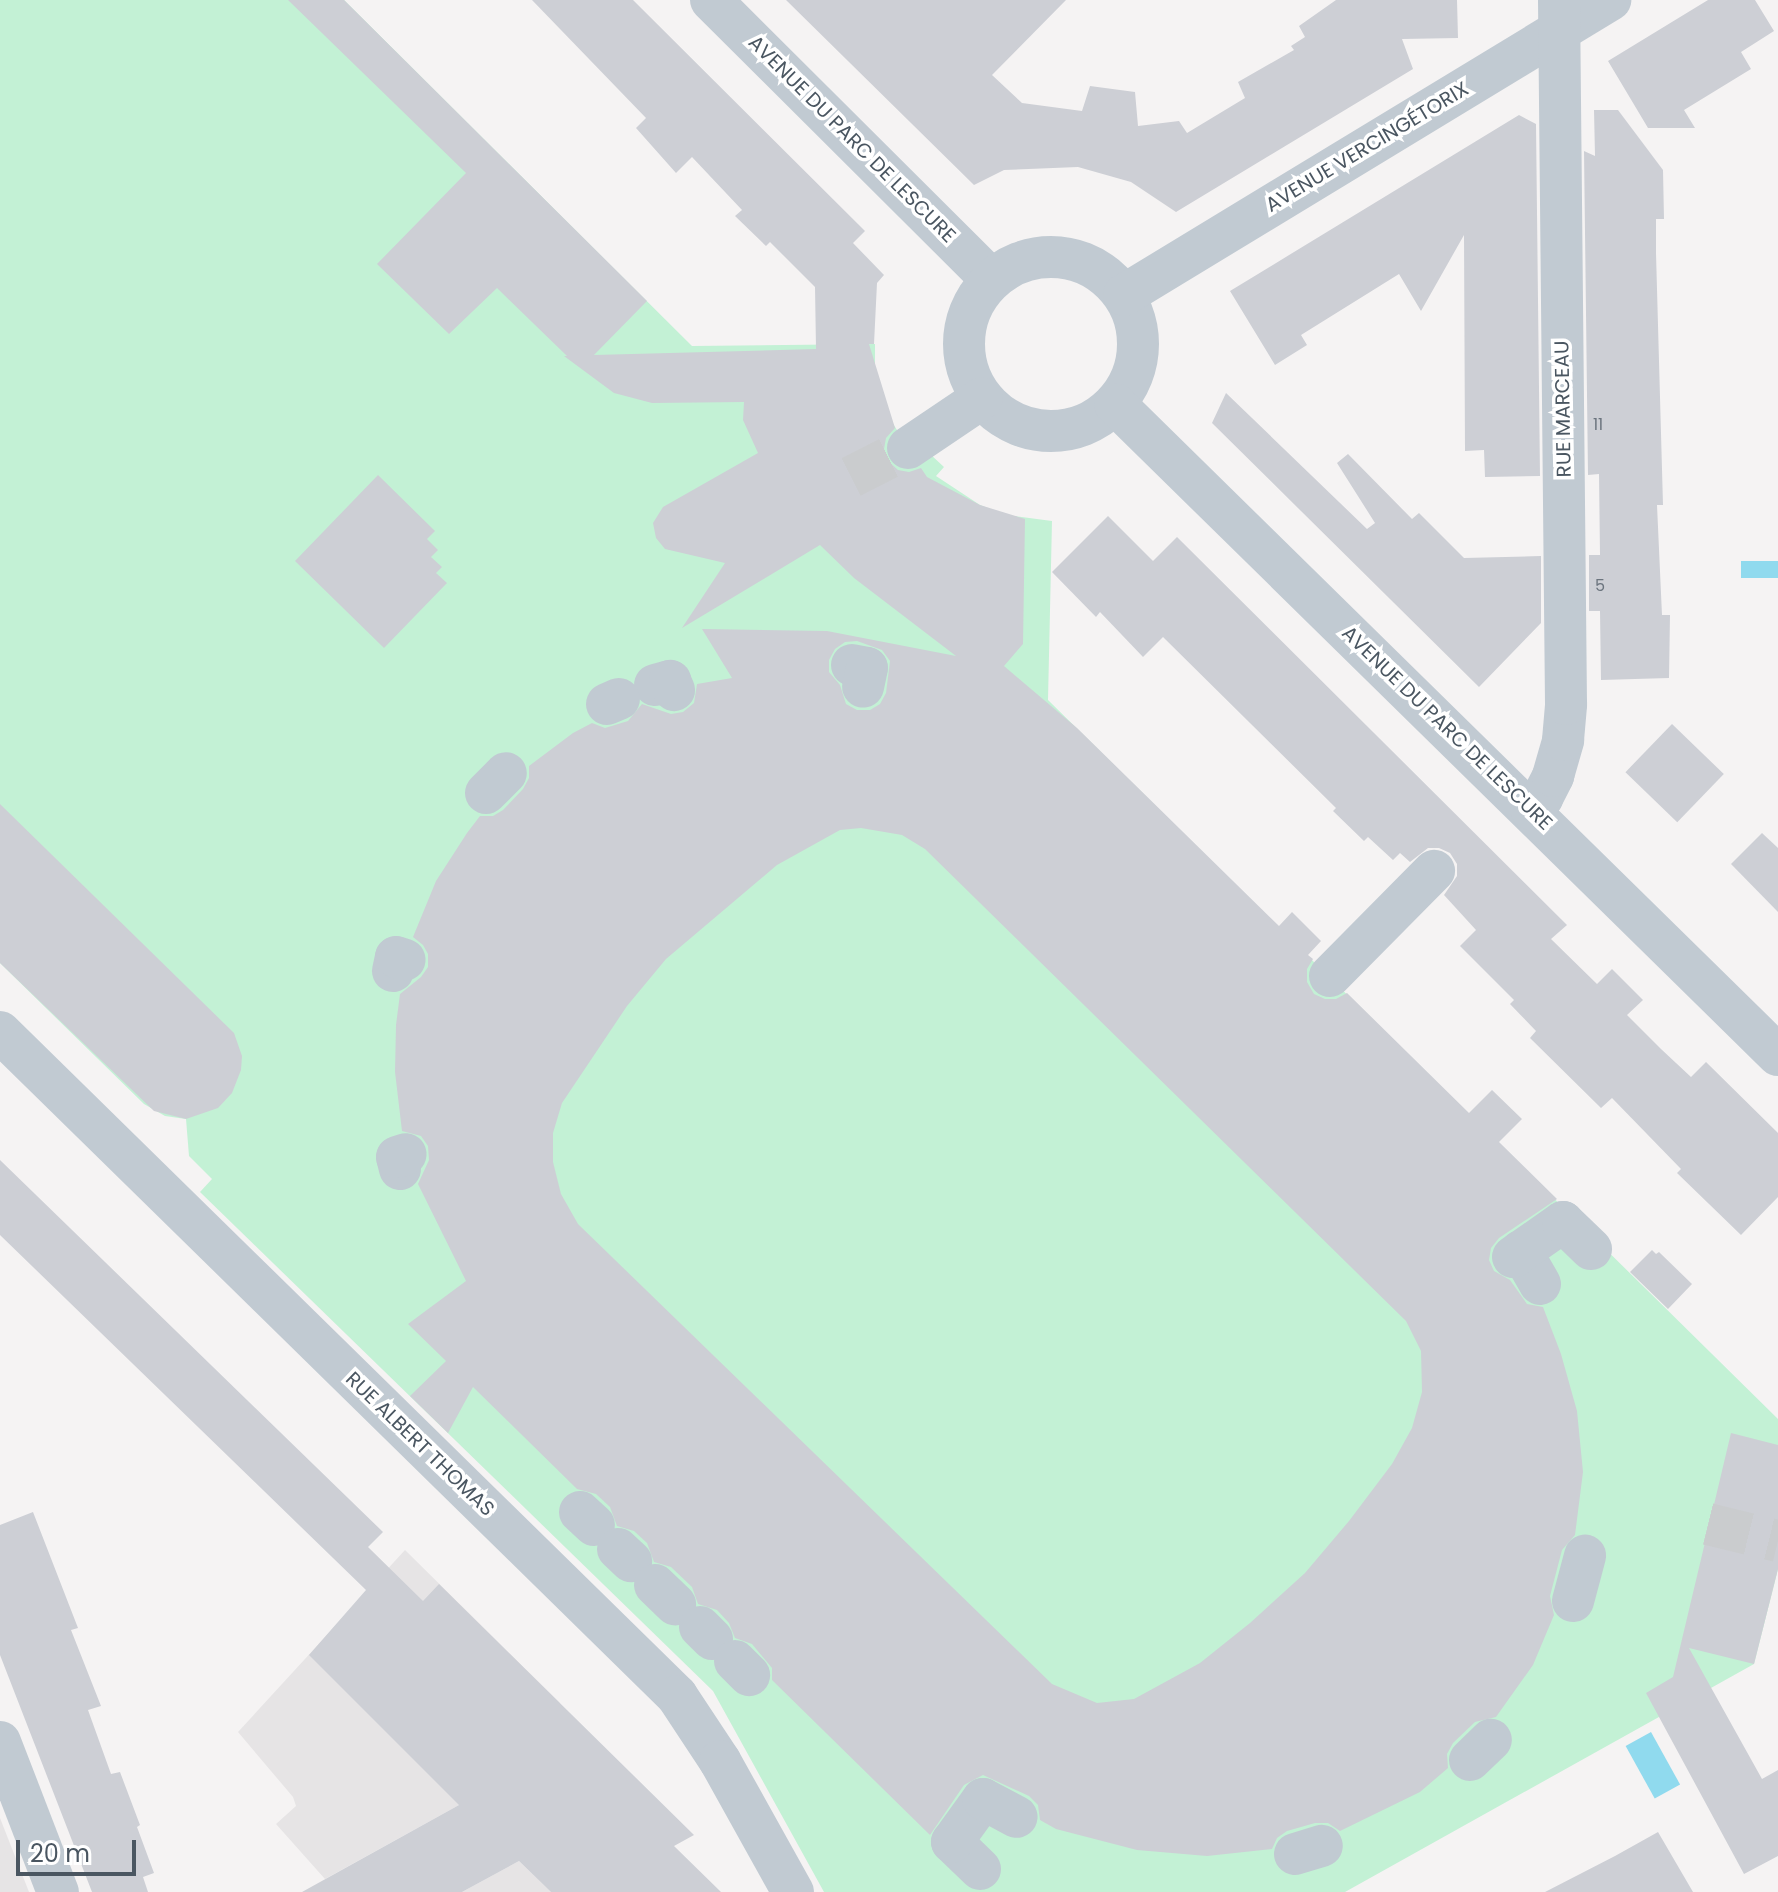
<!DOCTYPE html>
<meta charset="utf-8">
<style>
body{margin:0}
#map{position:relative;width:1778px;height:1892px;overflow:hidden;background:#f5f3f3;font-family:Poppins,sans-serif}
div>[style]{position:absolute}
.education>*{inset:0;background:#e6e4e5}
.green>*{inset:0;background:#c3f1d5}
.water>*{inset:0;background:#90daee;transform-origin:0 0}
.building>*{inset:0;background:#cdcfd5;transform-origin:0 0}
.minor-tunnel>*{height:42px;margin-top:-21px;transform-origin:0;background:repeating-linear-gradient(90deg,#caccce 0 42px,transparent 0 63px)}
.minor>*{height:42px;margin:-21px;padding:0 21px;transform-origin:21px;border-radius:21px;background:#c1cad2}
.minor>.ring{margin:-21px;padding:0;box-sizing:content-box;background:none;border:42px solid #c1cad2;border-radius:50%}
span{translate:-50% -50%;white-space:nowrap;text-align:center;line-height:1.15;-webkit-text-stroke:7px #fff;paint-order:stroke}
.number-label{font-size:16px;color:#6b747e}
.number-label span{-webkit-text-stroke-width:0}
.street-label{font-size:20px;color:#4a5661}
.scale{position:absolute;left:16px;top:1840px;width:120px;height:36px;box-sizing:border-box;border:4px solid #4a5661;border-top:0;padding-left:10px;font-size:24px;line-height:28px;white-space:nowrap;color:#4a5661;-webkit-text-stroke:6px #fff;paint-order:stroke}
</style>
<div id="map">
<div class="education">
<div style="clip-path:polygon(405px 1550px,560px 1703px,459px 1805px,325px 1879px,276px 1824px,296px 1806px,293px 1797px,238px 1732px)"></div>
<div style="clip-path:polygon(0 1818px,29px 1892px,0 1892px)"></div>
<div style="clip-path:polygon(519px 1861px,551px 1892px,462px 1892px)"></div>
</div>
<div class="green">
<div style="clip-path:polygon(0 0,344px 0,692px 346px,875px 344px,875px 368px,892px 422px,908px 448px,930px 454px,944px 467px,936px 476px,980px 505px,1006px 515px,1052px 521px,1048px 700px,1778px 1419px,1778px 1569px,1754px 1664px,1345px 1892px,824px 1892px,713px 1691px,200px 1192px,212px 1179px,189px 1156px,186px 1119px,165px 1116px,144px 1104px,0 963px)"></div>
</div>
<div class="water">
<div style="left:1778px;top:561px;width:17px;height:37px;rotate:90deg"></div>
<div style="left:1651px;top:1732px;width:60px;height:29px;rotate:61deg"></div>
</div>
<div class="building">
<div style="clip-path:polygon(evenodd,288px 0,344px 0,647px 301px,594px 355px,816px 349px,815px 287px,770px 242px,766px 246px,735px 216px,742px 210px,692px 157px,676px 173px,636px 128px,646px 118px,532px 0,633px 0,865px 231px,853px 243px,884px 275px,877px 283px,874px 344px,869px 344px,895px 428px,886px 438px,884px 449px,888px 461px,898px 470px,909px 472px,921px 468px,927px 477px,980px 505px,1025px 519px,1023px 644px,1004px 666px,1077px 728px,1279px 926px,1292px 912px,1321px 941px,1308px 955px,1313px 959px,1307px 969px,1307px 982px,1314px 994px,1325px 999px,1336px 999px,1347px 993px,1469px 1113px,1492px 1090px,1522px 1119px,1499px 1142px,1557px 1199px,1499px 1238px,1491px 1248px,1489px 1260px,1494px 1271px,1510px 1280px,1527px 1304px,1543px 1307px,1561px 1354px,1577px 1411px,1583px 1472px,1575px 1535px,1562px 1550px,1550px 1596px,1554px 1615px,1533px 1665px,1496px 1717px,1475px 1722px,1453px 1743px,1447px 1754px,1448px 1768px,1420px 1792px,1340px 1831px,1328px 1823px,1315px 1823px,1287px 1831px,1277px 1838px,1272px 1849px,1207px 1856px,1137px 1850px,1056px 1829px,1040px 1820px,1038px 1805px,1029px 1796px,983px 1775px,964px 1785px,930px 1835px,772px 1680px,772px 1668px,752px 1644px,735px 1638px,729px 1623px,717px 1610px,698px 1604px,692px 1587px,671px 1567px,654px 1562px,647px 1543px,634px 1531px,617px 1526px,610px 1507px,596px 1494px,577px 1489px,473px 1387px,448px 1433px,410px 1396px,446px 1361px,408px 1324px,466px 1281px,418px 1184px,429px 1160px,428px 1146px,421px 1136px,402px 1131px,395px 1072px,396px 1025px,400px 994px,421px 977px,428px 967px,428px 954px,423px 945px,413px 937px,436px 881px,467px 833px,480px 816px,493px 816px,503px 810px,523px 789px,529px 778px,529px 766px,573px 733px,592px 723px,605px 728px,628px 721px,642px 704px,671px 714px,683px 712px,694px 703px,697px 684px,732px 678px,702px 629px,827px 631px,956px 656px,854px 578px,820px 545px,682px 628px,725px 563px,665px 549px,656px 538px,653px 523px,663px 507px,758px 453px,743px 420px,744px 402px,652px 403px,614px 393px,564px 356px,567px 356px,497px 288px,449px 334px,377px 264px,466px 173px,288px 0,857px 641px,882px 650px,890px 661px,886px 693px,880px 704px,870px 710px,857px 710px,846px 704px,840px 685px,829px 672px,829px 660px,835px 649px,845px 642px,857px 641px,288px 0,861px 828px,902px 835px,925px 849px,1406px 1321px,1421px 1351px,1422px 1392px,1412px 1428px,1392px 1464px,1349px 1521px,1305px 1573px,1250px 1623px,1200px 1663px,1134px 1699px,1097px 1703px,1052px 1684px,578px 1224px,561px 1194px,553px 1162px,553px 1133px,562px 1103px,627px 1006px,666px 959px,777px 865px,840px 830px,861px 828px)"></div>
<div style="clip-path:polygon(786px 0,1066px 0,992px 75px,1022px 103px,1082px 111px,1090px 86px,1135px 92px,1138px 126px,1179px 121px,1187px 133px,1245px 98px,1238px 82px,1294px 50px,1291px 46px,1305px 37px,1299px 26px,1336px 0,1457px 0,1458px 38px,1402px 39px,1413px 69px,1176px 212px,1131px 182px,1078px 167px,1004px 170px,974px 185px)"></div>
<div style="clip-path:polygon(1708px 0,1755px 0,1774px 31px,1741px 52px,1751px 69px,1684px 110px,1695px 128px,1648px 128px,1608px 61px)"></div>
<div style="clip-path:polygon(1594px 110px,1618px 110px,1663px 170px,1664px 219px,1656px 219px,1656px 253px,1663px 505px,1657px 505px,1662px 615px,1670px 615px,1669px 678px,1601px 680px,1600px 611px,1589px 611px,1589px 555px,1600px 555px,1599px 474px,1588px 475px,1584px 151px,1595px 156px)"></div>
<div style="clip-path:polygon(1519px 115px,1536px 124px,1540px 476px,1485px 477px,1484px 450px,1465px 451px,1464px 235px,1421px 311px,1399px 274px,1301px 335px,1307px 345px,1275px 365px,1230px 291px)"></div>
<div style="clip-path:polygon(1226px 393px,1367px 529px,1375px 523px,1337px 463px,1348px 454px,1412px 519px,1419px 513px,1464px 558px,1541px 556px,1541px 623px,1479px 687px,1212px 423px)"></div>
<div style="clip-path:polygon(378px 475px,435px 531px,427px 539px,438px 550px,431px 557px,442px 567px,436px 573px,447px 583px,384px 648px,295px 561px)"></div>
<div style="clip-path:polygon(1108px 516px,1153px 561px,1177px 537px,1567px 925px,1551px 939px,1597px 984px,1612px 969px,1643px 1000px,1627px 1015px,1661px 1049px,1691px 1077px,1706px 1062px,1778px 1133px,1778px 1197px,1741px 1235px,1677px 1173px,1681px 1169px,1612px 1098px,1601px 1108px,1530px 1038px,1536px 1031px,1510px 1004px,1514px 1000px,1460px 946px,1476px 930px,1444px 895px,1457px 876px,1457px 864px,1450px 853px,1439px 848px,1428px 848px,1410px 862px,1400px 853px,1393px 860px,1368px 837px,1364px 841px,1333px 811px,1336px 808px,1163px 637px,1143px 657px,1100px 612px,1096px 617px,1052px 572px)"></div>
<div style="left:1672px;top:724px;width:72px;height:67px;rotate:44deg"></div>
<div style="clip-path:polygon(0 804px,234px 1033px,242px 1056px,241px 1070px,232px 1093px,218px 1108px,186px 1119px,154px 1111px,0 963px)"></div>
<div style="clip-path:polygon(1762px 833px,1778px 848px,1778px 912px,1731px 864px)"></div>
<div style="clip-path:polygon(0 1160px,383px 1532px,368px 1547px,423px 1601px,439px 1584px,694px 1835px,674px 1846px,721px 1892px,551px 1892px,519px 1861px,462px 1892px,302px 1892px,459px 1805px,309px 1655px,366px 1590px,0 1235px)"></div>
<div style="clip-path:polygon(1652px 1250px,1656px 1254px,1659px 1252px,1692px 1284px,1668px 1309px,1630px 1272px)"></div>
<div style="clip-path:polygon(1731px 1433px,1778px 1445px,1778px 1569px,1754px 1664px,1689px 1648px,1762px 1779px,1778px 1770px,1778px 1856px,1744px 1874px,1646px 1693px,1673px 1677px)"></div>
<div style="clip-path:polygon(33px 1512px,78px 1628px,71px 1630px,101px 1706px,88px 1710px,111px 1774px,120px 1772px,140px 1825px,137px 1827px,154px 1873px,143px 1877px,148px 1892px,92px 1892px,0 1655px,0 1525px)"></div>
<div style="clip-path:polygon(1658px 1832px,1693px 1892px,1545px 1892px,1615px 1856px)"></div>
</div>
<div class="minor-tunnel">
<div style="left:851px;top:477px;width:64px;rotate:-27deg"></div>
<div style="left:1708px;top:1524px;width:72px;rotate:13.7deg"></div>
</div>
<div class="minor">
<div style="left:711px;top:0;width:395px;rotate:44.9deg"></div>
<div class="ring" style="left:964px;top:257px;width:132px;height:132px"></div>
<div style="left:1124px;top:295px;width:569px;rotate:-31.26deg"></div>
<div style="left:1115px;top:404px;width:929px;rotate:44.48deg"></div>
<div style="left:908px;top:448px;width:89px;rotate:-34deg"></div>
<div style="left:852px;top:665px;width:15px;rotate:11deg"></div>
<div style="left:867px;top:668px;width:19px;rotate:102deg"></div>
<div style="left:655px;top:685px;width:16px;rotate:-15deg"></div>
<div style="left:670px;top:681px;width:10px;rotate:66deg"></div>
<div style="left:607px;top:704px;width:13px;rotate:-23deg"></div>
<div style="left:486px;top:793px;width:28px;rotate:-45deg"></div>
<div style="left:1531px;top:809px;width:16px;rotate:-45deg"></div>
<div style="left:1542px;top:798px;width:25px;rotate:-63deg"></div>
<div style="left:1553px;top:776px;width:37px;rotate:-74deg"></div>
<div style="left:1563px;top:740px;width:36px;rotate:-85deg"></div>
<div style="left:1566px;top:704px;width:704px;rotate:-90.57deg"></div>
<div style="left:393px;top:971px;width:14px;rotate:-78deg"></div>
<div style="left:396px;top:957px;width:9px;rotate:18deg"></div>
<div style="left:1330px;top:976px;width:148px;rotate:-45.3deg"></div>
<div style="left:0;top:1032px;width:948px;rotate:44.44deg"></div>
<div style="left:677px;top:1696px;width:78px;rotate:56.5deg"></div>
<div style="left:720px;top:1761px;width:150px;rotate:60.9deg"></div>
<div style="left:400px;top:1169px;width:12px;rotate:-104deg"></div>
<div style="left:397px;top:1157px;width:9px;rotate:-18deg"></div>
<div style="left:1521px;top:1251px;width:38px;rotate:60deg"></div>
<div style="left:1513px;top:1257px;width:61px;rotate:-35deg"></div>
<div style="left:1563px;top:1222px;width:39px;rotate:44deg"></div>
<div style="left:580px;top:1512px;width:19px;rotate:43deg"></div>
<div style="left:618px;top:1549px;width:18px;rotate:43deg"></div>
<div style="left:655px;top:1585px;width:28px;rotate:44deg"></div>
<div style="left:1573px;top:1601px;width:47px;rotate:-75.1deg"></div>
<div style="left:700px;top:1627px;width:17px;rotate:45deg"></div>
<div style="left:735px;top:1661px;width:20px;rotate:45deg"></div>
<div style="left:0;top:1742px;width:161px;rotate:68.9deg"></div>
<div style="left:1470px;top:1760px;width:29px;rotate:-44deg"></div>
<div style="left:1295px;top:1854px;width:28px;rotate:-17deg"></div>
<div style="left:980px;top:1869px;width:39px;rotate:-136deg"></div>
<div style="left:952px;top:1842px;width:53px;rotate:-54.2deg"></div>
<div style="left:983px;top:1799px;width:38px;rotate:28deg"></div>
</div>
<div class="number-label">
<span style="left:1598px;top:425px">11</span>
<span style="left:1600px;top:586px">5</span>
</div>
<div class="street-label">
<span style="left:852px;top:139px;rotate:45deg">AVENUE DU PARC DE LESCURE</span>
<span style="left:1367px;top:147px;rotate:-31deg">AVENUE VERCINGÉTORIX</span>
<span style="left:1563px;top:409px;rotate:-91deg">RUE MARCEAU</span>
<span style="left:1447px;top:728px;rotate:44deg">AVENUE DU PARC DE LESCURE</span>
<span style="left:420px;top:1444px;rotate:44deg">RUE ALBERT THOMAS</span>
</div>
<div class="scale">20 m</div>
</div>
